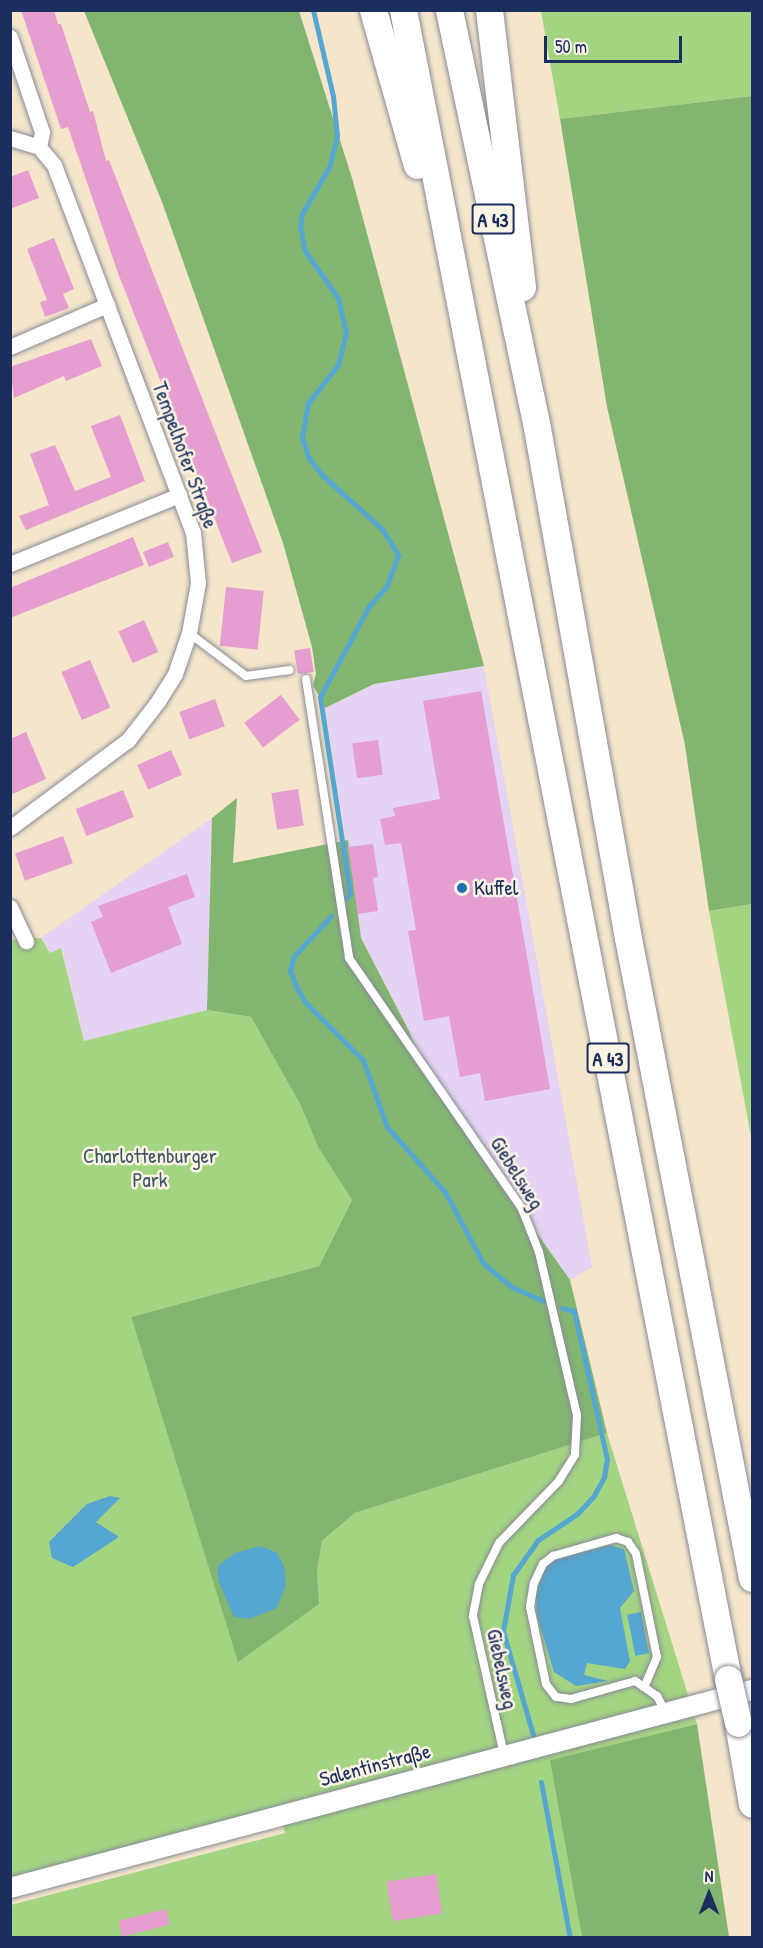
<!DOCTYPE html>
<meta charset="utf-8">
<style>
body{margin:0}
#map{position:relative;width:763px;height:1948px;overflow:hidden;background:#f4e5cb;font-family:"Patrick Hand",sans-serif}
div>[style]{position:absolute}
.built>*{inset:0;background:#e4d3f2}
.green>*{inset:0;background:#a3d482}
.forest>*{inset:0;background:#82b670}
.water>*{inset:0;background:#55a6d0;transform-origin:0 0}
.stream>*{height:5px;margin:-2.5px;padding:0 2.5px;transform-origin:2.5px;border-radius:2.5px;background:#55a6d0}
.building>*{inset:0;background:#e69dd0;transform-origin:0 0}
.roads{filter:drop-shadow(0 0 2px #888a94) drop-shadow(0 0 2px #888a94)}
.service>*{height:8px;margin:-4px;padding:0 4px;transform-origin:4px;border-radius:4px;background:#fff}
.minor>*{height:15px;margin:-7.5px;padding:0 7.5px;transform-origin:7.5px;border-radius:7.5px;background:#fff}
.tertiary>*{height:20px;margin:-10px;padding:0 10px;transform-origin:10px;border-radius:10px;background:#fff}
.motorway>*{height:27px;margin:-13.5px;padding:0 13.5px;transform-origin:13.5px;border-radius:13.5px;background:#fff}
.bridges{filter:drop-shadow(0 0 2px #888a94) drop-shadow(0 0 2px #888a94)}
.motorway-bridge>*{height:27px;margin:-13.5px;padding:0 13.5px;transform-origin:13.5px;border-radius:13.5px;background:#fff}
.dots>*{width:16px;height:16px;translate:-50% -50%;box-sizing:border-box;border:3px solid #fcf5e5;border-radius:50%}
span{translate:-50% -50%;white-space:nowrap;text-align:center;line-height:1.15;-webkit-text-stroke:5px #fcf5e5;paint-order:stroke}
.shield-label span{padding:2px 4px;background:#fcf5e5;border:2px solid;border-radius:4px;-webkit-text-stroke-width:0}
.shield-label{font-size:20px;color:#1b2f5e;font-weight:700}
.street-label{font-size:21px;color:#1b2f5e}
.poi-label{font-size:21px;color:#1b2f5e}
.left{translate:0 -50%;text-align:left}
.park-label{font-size:21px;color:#3d5867}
.frame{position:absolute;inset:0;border:12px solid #1b2f5e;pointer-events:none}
.north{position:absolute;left:679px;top:1864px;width:60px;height:60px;-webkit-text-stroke:4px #fcf5e5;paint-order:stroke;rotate:0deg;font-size:16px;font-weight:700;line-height:24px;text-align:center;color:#1b2f5e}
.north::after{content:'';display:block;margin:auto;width:21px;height:27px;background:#1b2f5e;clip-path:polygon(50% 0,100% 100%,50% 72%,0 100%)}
.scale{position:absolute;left:544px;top:36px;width:138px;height:27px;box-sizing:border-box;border:3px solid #1b2f5e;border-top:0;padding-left:8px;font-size:18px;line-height:21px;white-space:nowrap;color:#1b2f5e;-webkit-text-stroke:4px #fcf5e5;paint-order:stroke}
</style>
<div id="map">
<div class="built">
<div style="clip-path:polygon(484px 666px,592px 1267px,570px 1280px,428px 1079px,409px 1031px,361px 938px,325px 708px,374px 684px)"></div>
<div style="clip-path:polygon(212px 818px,207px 1010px,84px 1041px,63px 953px,61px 948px,50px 953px,41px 938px)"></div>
</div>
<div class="green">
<div style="clip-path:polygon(541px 11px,752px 11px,752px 96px,560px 119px)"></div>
<div style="clip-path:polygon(752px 904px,752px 1136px,751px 1136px,709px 911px)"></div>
<div style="clip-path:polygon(41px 938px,50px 953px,61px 948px,84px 1041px,207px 1010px,251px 1017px,301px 1106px,318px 1147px,352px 1200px,319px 1266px,131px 1317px,238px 1661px,318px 1604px,317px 1572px,322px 1541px,355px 1513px,607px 1433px,697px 1724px,551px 1760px,582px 1937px,11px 1937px,11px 1905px,285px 1833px,278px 1807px,11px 1879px,10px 940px)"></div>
</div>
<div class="forest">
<div style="clip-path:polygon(84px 11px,299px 11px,352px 178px,484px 666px,374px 684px,325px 708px,313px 685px,316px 674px,312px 647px,283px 543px,162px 202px)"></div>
<div style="clip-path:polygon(752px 96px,752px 904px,709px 911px,685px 745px,607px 407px,560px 119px)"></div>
<div style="clip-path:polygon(237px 798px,233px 863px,348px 840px,361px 938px,409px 1031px,428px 1079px,570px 1280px,607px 1433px,355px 1513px,322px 1541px,317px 1572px,319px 1604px,238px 1662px,131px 1317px,319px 1266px,352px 1200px,318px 1147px,301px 1106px,251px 1017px,207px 1010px,212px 818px)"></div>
<div style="clip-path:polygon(697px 1724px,729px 1937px,582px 1937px,550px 1760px)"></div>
</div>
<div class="water">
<div style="clip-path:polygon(110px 1496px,120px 1498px,96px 1522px,119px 1537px,73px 1567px,52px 1558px,49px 1542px,87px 1504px)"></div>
<div style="clip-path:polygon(610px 1545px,624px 1549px,634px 1591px,620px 1608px,630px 1661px,625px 1669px,587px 1663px,584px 1675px,608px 1681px,576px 1686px,554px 1672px,537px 1616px,536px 1595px,543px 1572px,553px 1559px)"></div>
<div style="clip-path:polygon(261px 1546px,277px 1553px,284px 1566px,286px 1585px,277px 1608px,249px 1619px,234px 1617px,218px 1580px,218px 1566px,235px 1553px)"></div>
<div style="left:641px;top:1612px;width:42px;height:14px;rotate:79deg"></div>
</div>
<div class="stream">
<div style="left:313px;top:10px;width:88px;rotate:76.9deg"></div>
<div style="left:333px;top:96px;width:40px;rotate:84.3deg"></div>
<div style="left:337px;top:136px;width:32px;rotate:104deg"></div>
<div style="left:329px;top:167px;width:54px;rotate:119.9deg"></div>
<div style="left:302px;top:214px;width:12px;rotate:99deg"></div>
<div style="left:300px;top:226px;width:25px;rotate:79deg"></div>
<div style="left:305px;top:251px;width:57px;rotate:54.9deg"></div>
<div style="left:338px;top:298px;width:36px;rotate:77deg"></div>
<div style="left:346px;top:333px;width:33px;rotate:104deg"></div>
<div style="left:338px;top:365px;width:48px;rotate:128.3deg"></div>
<div style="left:308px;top:403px;width:36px;rotate:100deg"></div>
<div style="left:302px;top:438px;width:21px;rotate:71deg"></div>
<div style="left:309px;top:458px;width:21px;rotate:53deg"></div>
<div style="left:322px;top:475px;width:81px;rotate:42deg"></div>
<div style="left:382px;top:529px;width:31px;rotate:58deg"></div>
<div style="left:398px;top:555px;width:33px;rotate:110deg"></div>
<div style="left:387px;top:586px;width:27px;rotate:132deg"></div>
<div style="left:369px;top:606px;width:103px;rotate:118.3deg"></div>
<div style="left:320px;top:697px;width:199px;rotate:81.3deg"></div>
<div style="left:350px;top:894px;width:6px;rotate:135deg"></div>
<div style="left:331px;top:916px;width:54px;rotate:132.8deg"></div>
<div style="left:294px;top:956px;width:15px;rotate:106deg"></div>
<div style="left:290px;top:970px;width:17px;rotate:69deg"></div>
<div style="left:296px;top:986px;width:18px;rotate:61deg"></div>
<div style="left:305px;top:1002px;width:82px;rotate:45deg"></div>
<div style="left:363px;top:1060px;width:71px;rotate:70.3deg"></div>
<div style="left:387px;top:1127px;width:87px;rotate:48.3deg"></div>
<div style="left:445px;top:1192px;width:81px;rotate:61.8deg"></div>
<div style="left:483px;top:1263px;width:38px;rotate:40deg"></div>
<div style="left:512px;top:1287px;width:35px;rotate:24deg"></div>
<div style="left:533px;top:1735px;width:108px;rotate:-106.1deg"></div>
<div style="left:503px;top:1631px;width:57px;rotate:-79.9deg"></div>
<div style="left:513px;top:1575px;width:43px;rotate:-54.5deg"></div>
<div style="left:538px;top:1540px;width:47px;rotate:-33.7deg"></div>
<div style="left:577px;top:1514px;width:23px;rotate:-47deg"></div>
<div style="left:593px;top:1497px;width:23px;rotate:-61deg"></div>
<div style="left:604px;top:1477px;width:18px;rotate:-81deg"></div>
<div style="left:607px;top:1459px;width:152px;rotate:-102.6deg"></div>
<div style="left:574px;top:1311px;width:12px;rotate:-166deg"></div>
<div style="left:541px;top:1782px;width:159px;rotate:79.5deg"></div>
</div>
<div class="building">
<div style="clip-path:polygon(21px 10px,54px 10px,58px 24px,61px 24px,90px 112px,93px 111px,106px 161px,109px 160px,262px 552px,232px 563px,118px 273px,68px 127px,61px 129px)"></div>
<div style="clip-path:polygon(28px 170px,39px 198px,10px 209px,10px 177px)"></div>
<div style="clip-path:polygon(54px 238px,74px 289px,63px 294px,69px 308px,45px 317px,40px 302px,47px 300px,27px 249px)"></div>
<div style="clip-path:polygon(91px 339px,102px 366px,66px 381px,64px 376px,14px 398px,10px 367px)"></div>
<div style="clip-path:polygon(120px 415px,145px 481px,26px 530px,19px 516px,49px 505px,30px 454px,55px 445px,75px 491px,111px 477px,91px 426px)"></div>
<div style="clip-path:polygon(133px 537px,144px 565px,10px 618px,10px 588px)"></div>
<div style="left:168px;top:542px;width:16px;height:27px;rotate:68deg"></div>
<div style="left:226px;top:587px;width:38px;height:59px;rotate:6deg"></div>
<div style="left:144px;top:620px;width:35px;height:28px;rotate:66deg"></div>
<div style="left:310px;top:648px;width:24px;height:16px;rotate:81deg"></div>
<div style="left:90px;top:660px;width:52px;height:31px;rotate:67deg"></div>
<div style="clip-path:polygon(481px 691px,550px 1089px,485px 1101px,480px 1073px,460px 1077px,449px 1016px,424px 1021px,408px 931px,416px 930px,401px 843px,385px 845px,380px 819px,395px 816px,393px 808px,440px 799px,423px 701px)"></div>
<div style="left:281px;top:695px;width:31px;height:46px;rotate:53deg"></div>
<div style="left:215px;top:699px;width:29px;height:38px;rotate:70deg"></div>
<div style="clip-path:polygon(26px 732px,46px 779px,10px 795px,10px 739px)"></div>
<div style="left:378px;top:740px;width:35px;height:26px;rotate:82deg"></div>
<div style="left:171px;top:750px;width:27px;height:37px;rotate:66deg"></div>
<div style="left:298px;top:789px;width:37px;height:27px;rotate:81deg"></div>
<div style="left:123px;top:790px;width:29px;height:51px;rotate:68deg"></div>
<div style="left:63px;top:836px;width:29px;height:51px;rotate:70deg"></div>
<div style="clip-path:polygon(373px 844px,378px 877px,373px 878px,378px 911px,358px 914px,348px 847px)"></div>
<div style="clip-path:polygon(187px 874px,195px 897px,168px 907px,182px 944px,111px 973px,91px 922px,103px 917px,98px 906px)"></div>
<div style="left:436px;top:1874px;width:40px;height:50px;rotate:81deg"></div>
<div style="left:166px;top:1909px;width:16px;height:49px;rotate:76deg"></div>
</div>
<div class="roads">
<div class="service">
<div style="left:189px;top:633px;width:71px;rotate:37deg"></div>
<div style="left:246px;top:676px;width:44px;rotate:-7.8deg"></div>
<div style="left:306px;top:679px;width:282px;rotate:81.2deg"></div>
<div style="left:349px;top:958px;width:305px;rotate:55.4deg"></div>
<div style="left:522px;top:1209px;width:46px;rotate:68.4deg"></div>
<div style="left:539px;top:1252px;width:167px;rotate:76.9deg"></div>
<div style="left:577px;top:1415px;width:40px;rotate:92.9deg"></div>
<div style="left:575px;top:1455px;width:31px;rotate:122deg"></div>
<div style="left:559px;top:1481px;width:86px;rotate:134.1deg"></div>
<div style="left:499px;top:1543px;width:46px;rotate:116deg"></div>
<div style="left:479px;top:1584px;width:33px;rotate:101deg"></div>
<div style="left:473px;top:1616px;width:142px;rotate:77.4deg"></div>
<div style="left:644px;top:1687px;width:11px;rotate:-146deg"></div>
<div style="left:635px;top:1681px;width:66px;rotate:164.3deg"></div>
<div style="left:571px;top:1699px;width:15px;rotate:-172deg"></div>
<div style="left:556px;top:1697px;width:16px;rotate:-128deg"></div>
<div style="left:546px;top:1684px;width:79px;rotate:-101.7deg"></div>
<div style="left:530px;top:1607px;width:24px;rotate:-81deg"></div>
<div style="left:534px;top:1583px;width:21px;rotate:-65deg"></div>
<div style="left:543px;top:1564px;width:13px;rotate:-39deg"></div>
<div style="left:553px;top:1556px;width:66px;rotate:-15.9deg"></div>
<div style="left:616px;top:1538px;width:13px;rotate:18deg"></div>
<div style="left:628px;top:1542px;width:14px;rotate:56deg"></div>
<div style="left:636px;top:1554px;width:105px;rotate:78.5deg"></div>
<div style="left:657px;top:1657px;width:33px;rotate:113deg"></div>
<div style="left:644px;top:1687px;width:16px;rotate:35deg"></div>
<div style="left:657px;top:1696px;width:17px;rotate:62deg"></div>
</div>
<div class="minor">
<div style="left:10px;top:37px;width:100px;rotate:71.4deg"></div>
<div style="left:42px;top:132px;width:15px;rotate:101deg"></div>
<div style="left:10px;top:138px;width:30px;rotate:17deg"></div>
<div style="left:39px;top:147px;width:23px;rotate:50deg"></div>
<div style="left:54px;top:165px;width:392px;rotate:69.3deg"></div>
<div style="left:193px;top:532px;width:51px;rotate:84.4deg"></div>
<div style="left:198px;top:583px;width:51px;rotate:100.2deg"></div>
<div style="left:189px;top:633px;width:43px;rotate:108.9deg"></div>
<div style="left:175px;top:674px;width:31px;rotate:122deg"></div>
<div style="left:159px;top:700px;width:51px;rotate:127.8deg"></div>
<div style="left:128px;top:740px;width:147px;rotate:143.3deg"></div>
<div style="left:10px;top:347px;width:106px;rotate:-23.4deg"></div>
<div style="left:10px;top:564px;width:183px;rotate:-22.2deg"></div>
<div style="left:10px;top:907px;width:38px;rotate:65deg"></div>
</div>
<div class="tertiary">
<div style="left:10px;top:1888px;width:768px;rotate:-14.94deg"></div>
</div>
<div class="motorway">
<div style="left:373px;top:10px;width:161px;rotate:74.2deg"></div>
<div style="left:403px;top:10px;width:1700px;rotate:78.98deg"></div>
<div style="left:449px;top:10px;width:427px;rotate:78.1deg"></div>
<div style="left:537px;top:428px;width:518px;rotate:79.88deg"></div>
<div style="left:628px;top:938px;width:652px;rotate:79.03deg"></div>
<div style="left:489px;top:10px;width:279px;rotate:83.2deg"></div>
<div style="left:738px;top:1723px;width:82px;rotate:80.2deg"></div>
</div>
</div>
<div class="bridges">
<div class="motorway-bridge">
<div style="left:728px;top:1679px;width:45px;rotate:77.2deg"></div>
</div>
</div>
<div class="dots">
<div style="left:462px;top:888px;background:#1f6fb2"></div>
</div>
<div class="shield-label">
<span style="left:493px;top:219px">A 43</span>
<span style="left:608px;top:1058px">A 43</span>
</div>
<div class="street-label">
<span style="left:185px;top:455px;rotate:70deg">Tempelhofer Straße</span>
<span style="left:517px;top:1173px;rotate:58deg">Giebelsweg</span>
<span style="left:502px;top:1669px;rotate:78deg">Giebelsweg</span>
<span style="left:375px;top:1765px;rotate:-15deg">Salentinstraße</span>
</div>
<div class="poi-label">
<span class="left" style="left:474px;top:888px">Kuffel</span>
</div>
<div class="park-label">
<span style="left:150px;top:1168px">Charlottenburger<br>Park</span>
</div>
<div class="frame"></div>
<div class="north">N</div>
<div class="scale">50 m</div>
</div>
